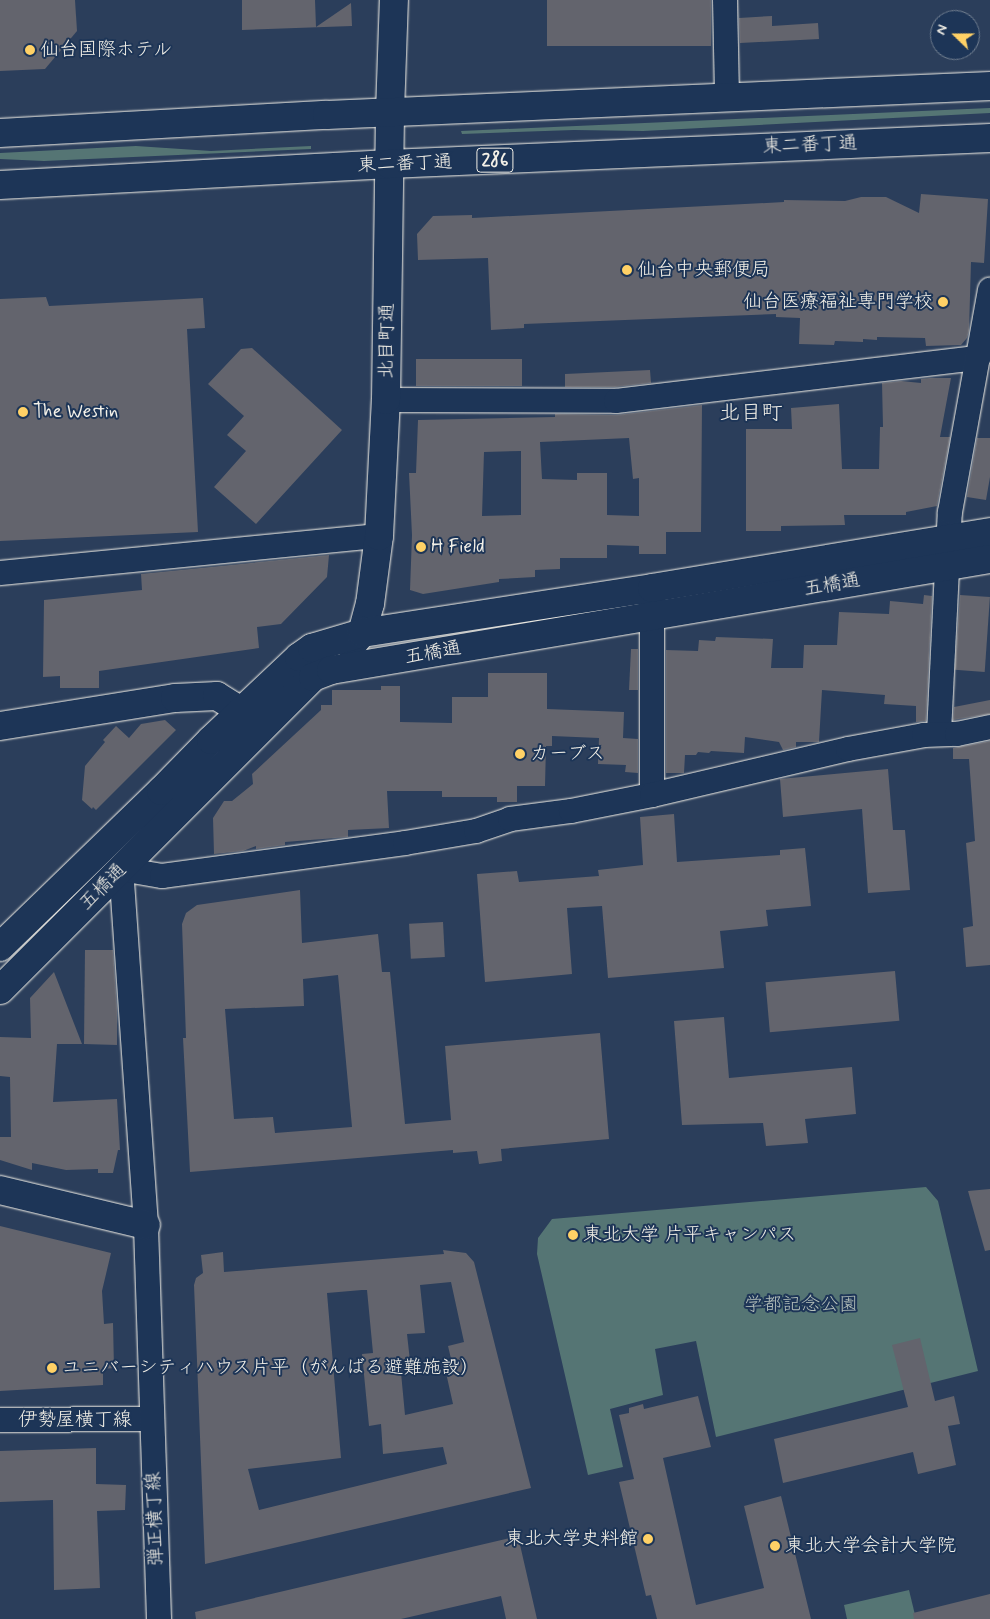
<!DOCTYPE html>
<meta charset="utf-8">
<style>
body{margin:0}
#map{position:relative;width:990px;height:1619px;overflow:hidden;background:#2b3e5b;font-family:Mynerve,"Klee One",sans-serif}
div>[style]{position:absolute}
.green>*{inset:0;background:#557574}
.building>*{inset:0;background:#63646d;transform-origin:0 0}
.roads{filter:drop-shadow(0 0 1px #f4f1e8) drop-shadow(0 0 1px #f4f1e8)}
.minor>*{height:24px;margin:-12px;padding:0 12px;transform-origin:12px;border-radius:12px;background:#1d3557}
.tertiary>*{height:28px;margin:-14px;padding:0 14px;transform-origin:14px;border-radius:14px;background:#1d3557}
.trunk>*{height:28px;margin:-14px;padding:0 14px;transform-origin:14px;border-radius:14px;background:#1d3557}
.dots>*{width:14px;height:14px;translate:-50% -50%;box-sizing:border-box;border:2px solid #1d3557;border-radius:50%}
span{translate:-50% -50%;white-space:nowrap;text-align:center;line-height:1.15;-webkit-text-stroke:4px #1d3557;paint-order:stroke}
.shield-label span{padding:1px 4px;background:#1d3557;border:1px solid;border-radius:4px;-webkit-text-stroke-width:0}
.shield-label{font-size:18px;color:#f4f1e8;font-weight:700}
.poi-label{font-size:19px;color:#f4f1e8}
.left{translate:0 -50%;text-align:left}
.right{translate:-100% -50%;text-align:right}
.street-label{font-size:19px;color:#f4f1e8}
.park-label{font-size:19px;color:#b4bfba}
.quarter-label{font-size:21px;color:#f4f1e8}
.north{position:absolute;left:930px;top:10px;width:50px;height:50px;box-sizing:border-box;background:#1d3557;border:1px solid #738091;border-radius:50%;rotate:292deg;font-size:14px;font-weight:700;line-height:20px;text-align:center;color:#f4f1e8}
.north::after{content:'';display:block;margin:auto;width:18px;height:22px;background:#ffd166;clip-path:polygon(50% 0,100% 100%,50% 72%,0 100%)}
</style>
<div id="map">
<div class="green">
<div style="clip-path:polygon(990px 108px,990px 113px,643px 131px,574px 130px,462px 134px,461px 131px)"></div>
<div style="clip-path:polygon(136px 146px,211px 151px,311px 146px,311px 149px,44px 161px,0 159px,0 153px)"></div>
<div style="clip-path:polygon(926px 1187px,938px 1201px,978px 1371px,716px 1437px,696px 1341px,655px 1349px,663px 1395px,610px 1409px,623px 1467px,588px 1475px,537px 1254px,538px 1238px,552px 1219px)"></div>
<div style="clip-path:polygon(909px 1590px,916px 1619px,847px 1619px,844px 1605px)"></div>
</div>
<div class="building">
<div style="clip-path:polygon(0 0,75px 0,77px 31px,45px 69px,0 71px)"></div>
<div style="clip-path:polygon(242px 0,315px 0,316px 27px,351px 3px,352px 26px,242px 30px)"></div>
<div style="left:547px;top:0;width:164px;height:46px"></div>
<div style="clip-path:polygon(772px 16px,772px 26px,818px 23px,819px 39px,740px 43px,739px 18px)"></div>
<div style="clip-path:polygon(921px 194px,988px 199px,984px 263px,971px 262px,969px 331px,967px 338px,961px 345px,926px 346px,925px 338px,877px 337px,877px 340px,863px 339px,863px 342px,835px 341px,834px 345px,799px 344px,800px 318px,776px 317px,776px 314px,524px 324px,524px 328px,491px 330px,488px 258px,418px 260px,417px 234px,433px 216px,472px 215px,472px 218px,784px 202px,784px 200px,845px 201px,861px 197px,886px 197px,919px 213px)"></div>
<div style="clip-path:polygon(46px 297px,49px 306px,203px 298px,205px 328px,187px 329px,198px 532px,0 541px,0 299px)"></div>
<div style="clip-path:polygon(252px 348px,342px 430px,256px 524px,214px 487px,246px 451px,227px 435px,244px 416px,208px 384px,241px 349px)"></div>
<div style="left:416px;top:359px;width:106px;height:27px"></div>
<div style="clip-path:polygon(650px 370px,651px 383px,615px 387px,565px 387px,565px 374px)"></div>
<div style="clip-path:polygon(930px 378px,951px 378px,940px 437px,950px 437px,937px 506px,906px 512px,906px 515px,844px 515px,845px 525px,781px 526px,781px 531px,746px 531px,746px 429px,792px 429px,791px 408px,839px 404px,842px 469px,879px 469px,880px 427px,883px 427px,882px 383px,901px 381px,921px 383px,921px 379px)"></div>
<div style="clip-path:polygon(evenodd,702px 405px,701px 532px,666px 532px,666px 554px,639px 554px,639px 546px,607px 545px,607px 558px,560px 558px,560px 569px,535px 570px,535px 577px,499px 579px,499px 582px,423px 594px,410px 590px,412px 535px,409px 473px,416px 473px,418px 420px,555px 417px,555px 414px,616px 415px,702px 405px,629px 438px,633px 479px,639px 478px,639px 516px,607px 515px,607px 473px,577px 473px,577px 480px,542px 479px,540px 442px,629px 438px,702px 405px,521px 451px,521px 515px,482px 516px,484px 452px,521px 451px)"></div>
<div style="clip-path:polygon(977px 438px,990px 438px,990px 477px,986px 500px,967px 497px)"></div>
<div style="clip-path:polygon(329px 555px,327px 577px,281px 624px,257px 627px,259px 648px,99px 671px,99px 688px,60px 688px,60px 676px,43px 677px,44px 600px,142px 590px,141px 574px)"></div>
<div style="clip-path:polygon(924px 595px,932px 596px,926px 721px,916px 722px,916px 706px,884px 704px,885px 695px,822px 690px,819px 742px,796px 742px,796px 747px,783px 750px,779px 742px,745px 737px,744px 753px,711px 751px,709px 753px,698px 752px,696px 755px,685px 755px,684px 773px,666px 773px,666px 650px,698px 651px,699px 640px,715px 641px,716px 637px,773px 639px,771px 668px,803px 668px,804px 645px,837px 645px,839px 612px,889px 614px,890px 601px,923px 604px)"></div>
<div style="left:960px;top:595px;width:30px;height:75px;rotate:4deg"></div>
<div style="clip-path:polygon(631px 649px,638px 649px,638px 690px,629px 690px)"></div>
<div style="clip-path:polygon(488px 673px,547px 673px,547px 709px,624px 712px,623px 738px,638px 739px,638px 773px,625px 772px,626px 765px,598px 764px,599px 738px,552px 736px,552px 746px,546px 746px,545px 786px,517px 786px,517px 802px,497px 802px,497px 797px,442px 797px,442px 791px,387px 791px,389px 828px,348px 830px,348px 837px,285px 842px,285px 845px,256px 849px,256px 846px,243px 851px,214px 854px,213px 818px,224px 801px,232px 801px,253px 784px,252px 774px,321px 710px,321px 705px,332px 705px,332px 690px,381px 690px,381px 686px,400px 686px,400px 722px,452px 723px,452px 697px,488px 697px)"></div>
<div style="clip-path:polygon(990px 700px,990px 714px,953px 720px,954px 707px)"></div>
<div style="clip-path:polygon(165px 720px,176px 730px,96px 810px,93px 807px,92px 809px,82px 800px,85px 766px,105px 742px,103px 740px,116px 726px,129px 738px,141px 724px)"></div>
<div style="clip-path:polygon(990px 741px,990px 965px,966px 967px,963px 928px,973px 926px,966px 843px,975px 841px,969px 759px,953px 759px,953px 748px)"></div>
<div style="clip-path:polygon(888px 769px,893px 830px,905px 830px,910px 890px,868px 893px,862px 809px,783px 817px,780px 779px)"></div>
<div style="clip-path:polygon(674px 814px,677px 862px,780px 855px,780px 850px,805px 848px,811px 906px,766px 910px,768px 926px,720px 931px,724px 968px,608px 978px,602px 906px,567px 908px,572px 974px,485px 982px,477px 874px,517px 871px,519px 882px,599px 876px,598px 870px,643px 865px,640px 817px)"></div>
<div style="clip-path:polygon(evenodd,300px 890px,302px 943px,378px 934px,382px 972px,390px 972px,405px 1124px,451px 1120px,445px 1046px,600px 1033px,609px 1139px,501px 1149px,502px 1161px,479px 1164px,477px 1151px,453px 1153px,453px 1150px,190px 1172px,183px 1038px,186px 1038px,182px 924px,186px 913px,197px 905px,300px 890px,338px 975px,352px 1127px,275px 1133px,273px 1117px,234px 1119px,225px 1009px,304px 1006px,303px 979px,338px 975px)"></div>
<div style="left:443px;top:922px;width:35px;height:34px;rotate:87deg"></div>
<div style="clip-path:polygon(85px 950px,113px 950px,117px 1009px,117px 1045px,84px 1044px)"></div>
<div style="left:895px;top:971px;width:50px;height:130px;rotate:85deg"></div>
<div style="clip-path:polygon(54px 972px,82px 1044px,57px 1044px,53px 1102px,117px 1099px,120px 1150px,118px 1150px,113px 1173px,98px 1173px,98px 1169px,66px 1170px,32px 1163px,32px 1170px,0 1160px,0 1137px,11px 1137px,10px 1077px,0 1076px,0 1037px,31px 1038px,30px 998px)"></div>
<div style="clip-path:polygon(724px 1017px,729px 1078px,852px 1067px,856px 1114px,805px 1119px,808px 1143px,766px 1146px,763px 1123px,682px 1125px,674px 1021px)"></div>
<div style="clip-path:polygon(990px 1189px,990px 1250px,985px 1251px,968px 1191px)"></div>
<div style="clip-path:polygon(0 1226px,111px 1253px,102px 1291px,104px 1324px,113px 1323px,114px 1368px,103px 1369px,103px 1385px,0 1391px)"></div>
<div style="clip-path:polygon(evenodd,443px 1250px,466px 1253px,474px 1262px,531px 1488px,205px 1564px,194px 1285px,196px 1278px,203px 1273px,201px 1255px,223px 1252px,224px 1272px,444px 1254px,443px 1250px,451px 1282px,464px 1342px,448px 1346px,452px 1363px,444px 1364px,453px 1404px,405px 1415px,400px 1362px,410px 1361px,407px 1334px,425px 1333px,420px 1285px,451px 1282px,443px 1250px,362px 1290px,367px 1290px,373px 1353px,362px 1354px,369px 1426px,381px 1424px,383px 1454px,443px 1447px,447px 1464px,259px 1510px,248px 1469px,341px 1458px,327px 1293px,362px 1290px)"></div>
<div style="clip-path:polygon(920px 1338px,935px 1401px,954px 1396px,960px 1424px,948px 1426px,956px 1465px,918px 1474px,913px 1452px,783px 1483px,774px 1439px,908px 1407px,892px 1345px)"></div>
<div style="clip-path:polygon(698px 1396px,711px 1447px,663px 1458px,696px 1605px,764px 1588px,744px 1506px,781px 1496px,811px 1619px,657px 1619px,651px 1595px,646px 1596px,619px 1482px,634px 1479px,619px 1415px,629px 1413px,629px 1408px,643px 1404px,644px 1409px)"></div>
<div style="clip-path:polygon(96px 1448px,96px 1484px,126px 1485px,125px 1510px,97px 1511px,100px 1588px,54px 1590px,53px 1500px,0 1502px,0 1451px)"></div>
<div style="clip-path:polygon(518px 1536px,537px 1619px,506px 1619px,501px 1596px,401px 1619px,196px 1619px,195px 1612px)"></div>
<div style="clip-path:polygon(990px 1594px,990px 1619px,914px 1619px,913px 1613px)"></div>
</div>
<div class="roads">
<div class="minor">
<div style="left:725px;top:0;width:98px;rotate:88.8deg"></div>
<div style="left:386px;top:400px;width:230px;rotate:0.2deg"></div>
<div style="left:616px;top:401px;width:365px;rotate:-6.8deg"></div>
<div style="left:0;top:573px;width:381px;rotate:-5.6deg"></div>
<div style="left:939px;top:733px;width:221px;rotate:-87.2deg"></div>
<div style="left:950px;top:512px;width:226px;rotate:-79.8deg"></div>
<div style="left:652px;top:795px;width:198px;rotate:-90deg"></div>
<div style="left:0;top:1420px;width:151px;rotate:-0.4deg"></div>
<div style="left:159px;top:1619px;width:394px;rotate:-91.9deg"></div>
<div style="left:146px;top:1225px;width:357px;rotate:-94deg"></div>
<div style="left:121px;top:869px;width:42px;rotate:9.7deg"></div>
<div style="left:162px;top:876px;width:245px;rotate:-7.7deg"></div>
<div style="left:405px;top:843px;width:72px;rotate:-9.6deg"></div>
<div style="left:476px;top:831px;width:36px;rotate:-19deg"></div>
<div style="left:510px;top:819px;width:62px;rotate:-7.5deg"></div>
<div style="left:571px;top:811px;width:83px;rotate:-11.2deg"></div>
<div style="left:652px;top:795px;width:201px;rotate:-13.2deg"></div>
<div style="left:848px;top:749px;width:77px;rotate:-10.4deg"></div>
<div style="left:924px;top:735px;width:33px;rotate:-2deg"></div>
<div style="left:957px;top:734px;width:34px;rotate:-12deg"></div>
</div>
<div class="tertiary">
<div style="left:351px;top:646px;width:17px;rotate:-50deg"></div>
<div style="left:362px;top:633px;width:30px;rotate:-75deg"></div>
<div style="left:370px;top:604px;width:69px;rotate:-82.5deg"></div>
<div style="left:379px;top:536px;width:136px;rotate:-87.1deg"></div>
<div style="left:386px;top:400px;width:288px;rotate:-89.2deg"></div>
<div style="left:390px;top:112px;width:112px;rotate:-88deg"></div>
<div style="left:0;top:726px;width:177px;rotate:-9.1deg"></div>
<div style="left:175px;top:698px;width:42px;rotate:-2.7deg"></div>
<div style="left:217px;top:696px;width:28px;rotate:32deg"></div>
<div style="left:0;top:947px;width:224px;rotate:-44.1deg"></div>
<div style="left:161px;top:791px;width:71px;rotate:-45.6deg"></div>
<div style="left:211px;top:740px;width:121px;rotate:-43.3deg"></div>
<div style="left:299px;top:657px;width:16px;rotate:-35deg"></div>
<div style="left:312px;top:648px;width:52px;rotate:-16.7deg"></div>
<div style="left:362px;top:633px;width:293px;rotate:-8.8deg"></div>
<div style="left:652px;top:588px;width:343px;rotate:-9.4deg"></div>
<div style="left:0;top:990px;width:443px;rotate:-45deg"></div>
<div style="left:313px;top:677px;width:19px;rotate:-21deg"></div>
<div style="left:331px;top:670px;width:668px;rotate:-9.56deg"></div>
<div style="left:0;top:1190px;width:150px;rotate:13.5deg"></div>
</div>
<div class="trunk">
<div style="left:0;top:133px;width:327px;rotate:-3.2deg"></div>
<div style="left:327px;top:115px;width:664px;rotate:-2.5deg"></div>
<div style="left:0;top:185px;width:390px;rotate:-3.1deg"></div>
<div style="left:389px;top:164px;width:602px;rotate:-2.48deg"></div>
</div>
</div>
<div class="dots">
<div style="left:30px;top:50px;background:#ffd166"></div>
<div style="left:627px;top:270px;background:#ffd166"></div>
<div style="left:943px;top:302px;background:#ffd166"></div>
<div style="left:23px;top:412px;background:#ffd166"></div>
<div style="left:421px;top:547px;background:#ffd166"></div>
<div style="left:520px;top:754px;background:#ffd166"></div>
<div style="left:573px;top:1235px;background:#ffd166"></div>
<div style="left:52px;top:1368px;background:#ffd166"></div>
<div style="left:648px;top:1539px;background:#ffd166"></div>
<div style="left:775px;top:1546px;background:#ffd166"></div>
</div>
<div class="shield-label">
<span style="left:495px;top:160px">286</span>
</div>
<div class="poi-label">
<span class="left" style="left:40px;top:50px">仙台国際ホテル</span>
<span class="left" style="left:637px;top:270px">仙台中央郵便局</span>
<span class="right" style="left:933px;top:302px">仙台医療福祉専門学校</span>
<span class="left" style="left:33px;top:412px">The Westin</span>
<span class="left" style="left:431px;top:547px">H Field</span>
<span class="left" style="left:530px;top:754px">カーブス</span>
<span class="left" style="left:583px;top:1235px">東北大学 片平キャンパス</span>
<span class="left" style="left:62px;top:1368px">ユニバーシティハウス片平（がんばる避難施設）</span>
<span class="right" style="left:638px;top:1539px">東北大学史料館</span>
<span class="left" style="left:785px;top:1546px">東北大学会計大学院</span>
</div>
<div class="street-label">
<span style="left:810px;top:145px;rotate:-2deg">東二番丁通</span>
<span style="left:405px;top:164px;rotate:-2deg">東二番丁通</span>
<span style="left:387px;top:341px;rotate:-89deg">北目町通</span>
<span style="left:832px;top:585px;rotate:-10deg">五橋通</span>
<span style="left:433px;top:653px;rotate:-10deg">五橋通</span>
<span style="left:103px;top:887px;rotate:-45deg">五橋通</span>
<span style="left:75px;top:1420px">伊勢屋横丁線</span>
<span style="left:155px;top:1519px;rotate:-92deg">弾正横丁線</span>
</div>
<div class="park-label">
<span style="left:801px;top:1305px">学都記念公園</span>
</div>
<div class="quarter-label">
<span style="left:751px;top:413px">北目町</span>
</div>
<div class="north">N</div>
</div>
